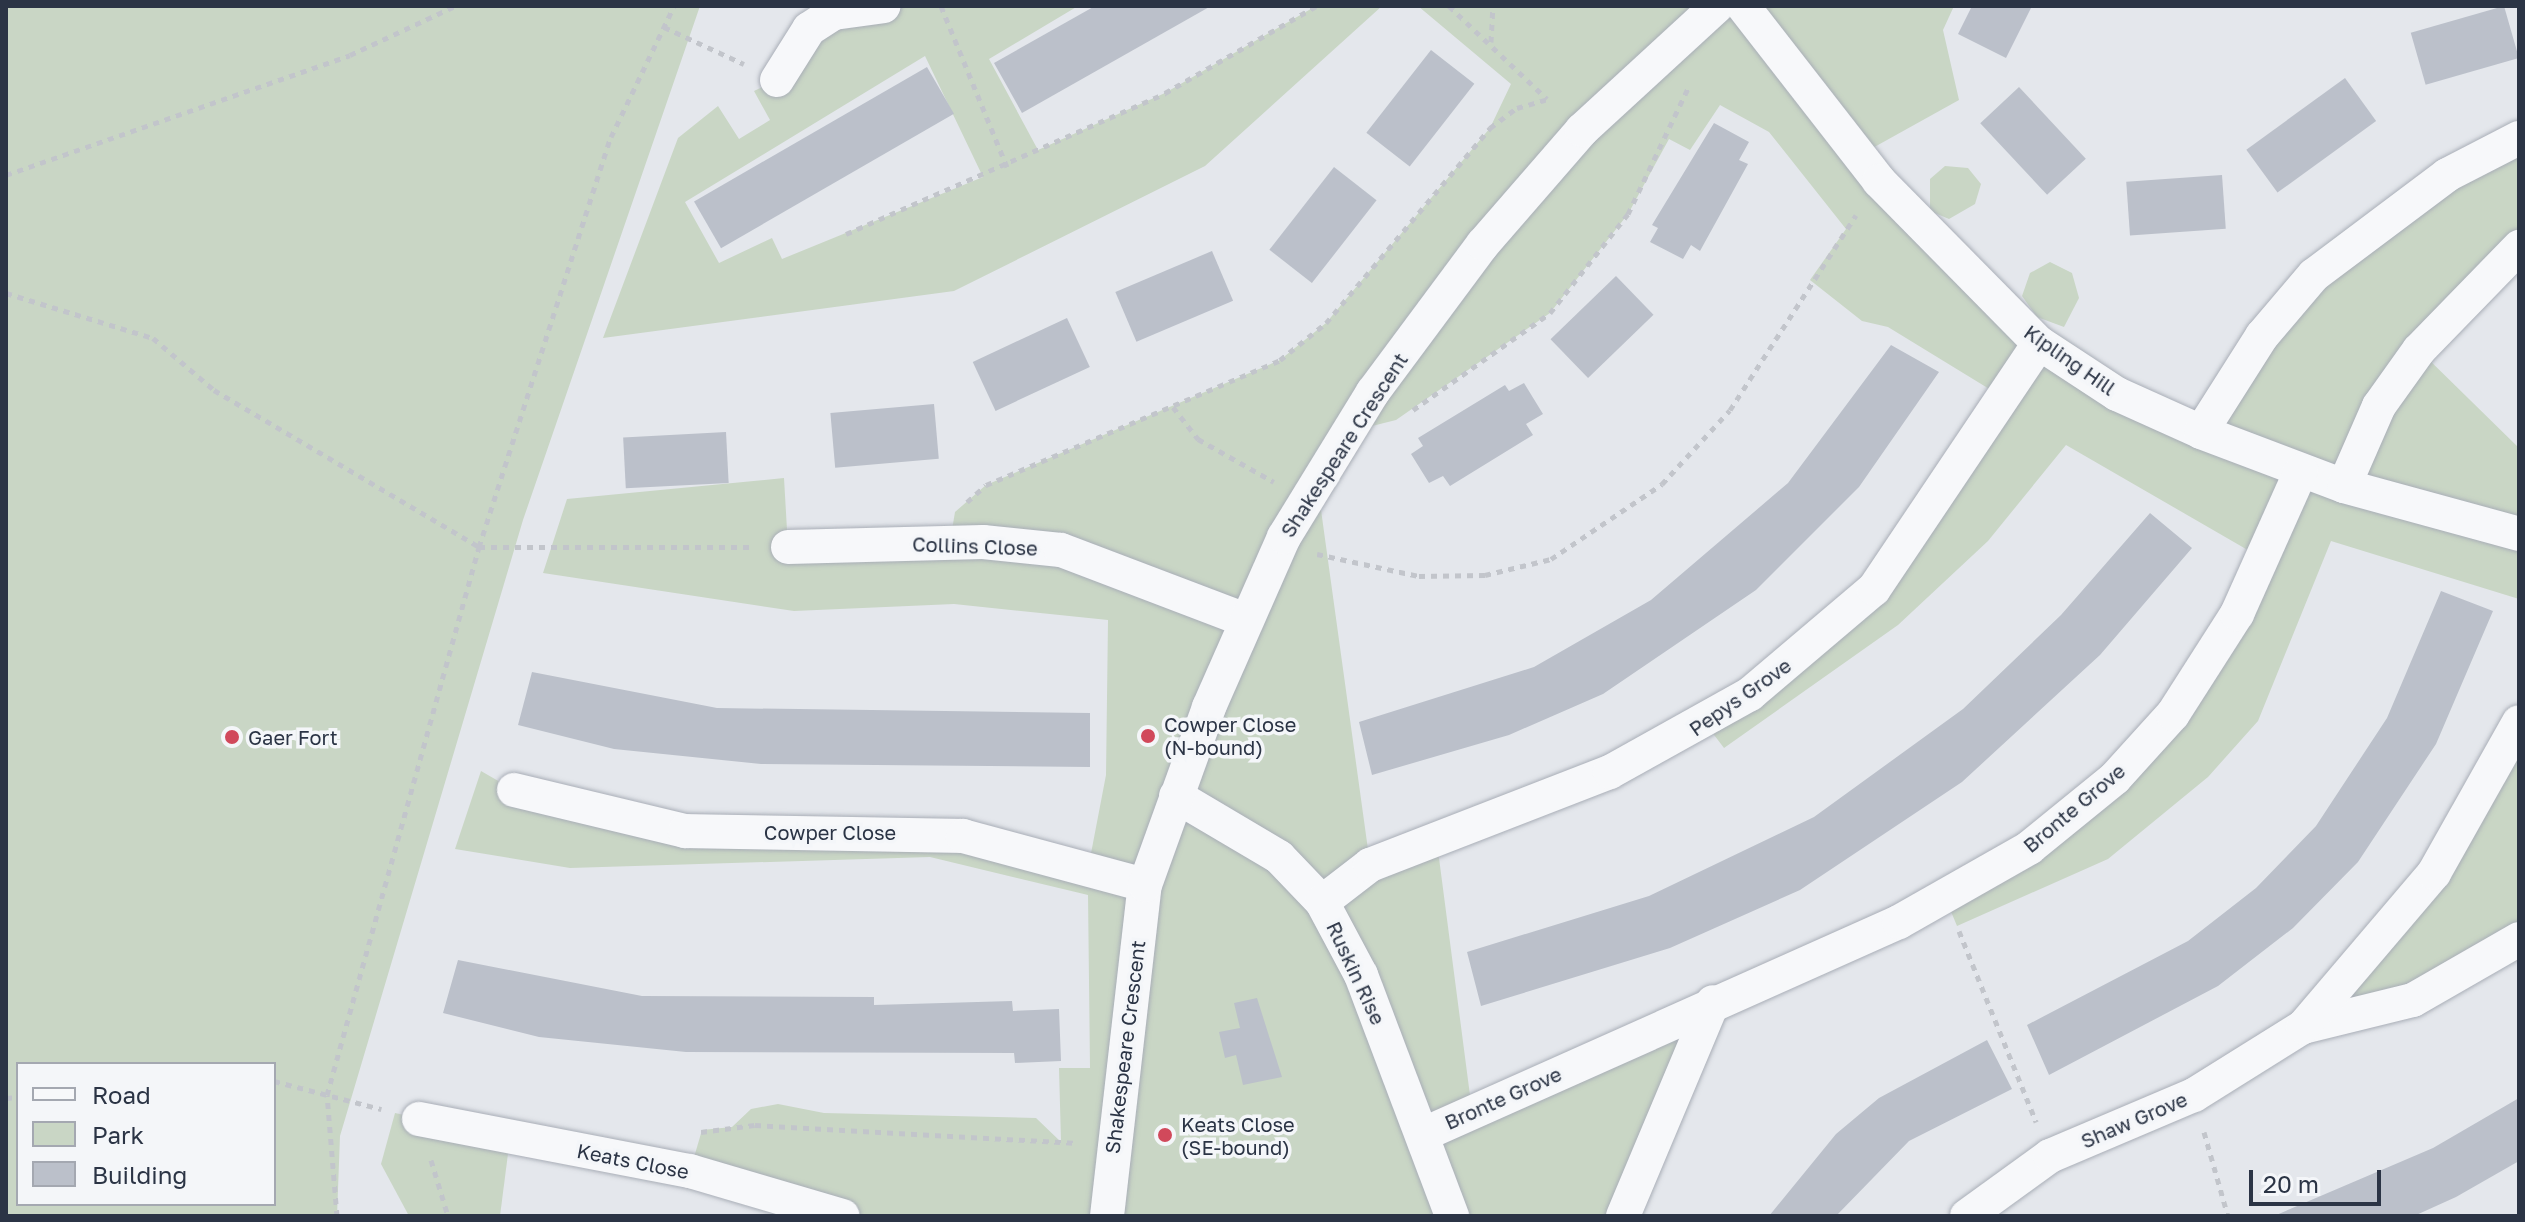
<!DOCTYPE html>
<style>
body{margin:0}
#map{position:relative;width:2525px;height:1222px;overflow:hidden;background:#e4e7ec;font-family:"Golos Text",sans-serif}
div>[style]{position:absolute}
.green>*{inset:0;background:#c9d6c5}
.building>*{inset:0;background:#bbc0ca;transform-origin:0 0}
.path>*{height:5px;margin-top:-2.5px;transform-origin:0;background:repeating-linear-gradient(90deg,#c2c5cb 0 6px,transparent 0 12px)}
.roads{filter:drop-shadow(0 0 2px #a9aeb7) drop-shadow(0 0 2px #a9aeb7)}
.street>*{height:34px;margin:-17px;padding:0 17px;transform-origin:17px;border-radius:17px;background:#f7f8fa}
.dots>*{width:22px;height:22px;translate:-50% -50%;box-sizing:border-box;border:4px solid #f4f6f9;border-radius:50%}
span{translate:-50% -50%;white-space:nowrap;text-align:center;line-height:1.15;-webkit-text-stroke:7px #f4f6f9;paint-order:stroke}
.street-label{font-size:20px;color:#2b3445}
.poi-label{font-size:20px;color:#2b3445}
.left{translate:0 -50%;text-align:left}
.frame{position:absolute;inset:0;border:8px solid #2b3445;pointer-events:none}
.legend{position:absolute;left:16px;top:1062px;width:260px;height:144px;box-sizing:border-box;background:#f4f6f9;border:2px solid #a4a8b1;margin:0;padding:10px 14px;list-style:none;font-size:24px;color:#2b3445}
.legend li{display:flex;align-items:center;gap:16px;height:40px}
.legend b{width:40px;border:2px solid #a4a8b1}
.scale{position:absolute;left:2249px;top:1170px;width:132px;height:36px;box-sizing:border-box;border:4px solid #2b3445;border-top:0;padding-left:10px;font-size:24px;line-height:28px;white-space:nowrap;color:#2b3445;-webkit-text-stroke:6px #f4f6f9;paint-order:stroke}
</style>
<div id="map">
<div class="green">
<div style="clip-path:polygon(evenodd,6px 6px,700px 6px,523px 520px,340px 1136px,337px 1216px,6px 1216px,6px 6px,18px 1064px,274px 1064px,274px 1204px,18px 1204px,18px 1064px)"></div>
<div style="clip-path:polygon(evenodd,884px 6px,1078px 6px,989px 59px,1038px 150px,1165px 93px,1316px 6px,1382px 6px,1205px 166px,954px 291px,603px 338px,678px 138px,718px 106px,739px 139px,770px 120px,754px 91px,777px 80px,809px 29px,884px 6px,925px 56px,983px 177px,782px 259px,772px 238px,719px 263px,685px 202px,925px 56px)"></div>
<div style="clip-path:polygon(1418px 6px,1954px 6px,1943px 30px,1959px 100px,1860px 155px,2039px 343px,2201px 432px,2262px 336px,2519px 138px,2519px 247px,2419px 350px,2519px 448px,2519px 599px,2331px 541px,2258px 721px,2208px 777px,2108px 859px,1957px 926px,1945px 897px,2115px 778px,2265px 560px,2066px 445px,1988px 541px,1898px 625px,1724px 748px,1705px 723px,1816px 643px,2004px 398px,1888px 327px,1862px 321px,1810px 280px,1846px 229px,1769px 132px,1720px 105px,1690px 150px,1669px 139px,1628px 214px,1550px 313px,1396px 420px,1348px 432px,1317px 481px,1370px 864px,1436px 835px,1471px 1103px,1713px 1002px,1623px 1216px,843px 1216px,690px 1171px,702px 1130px,732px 1127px,751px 1109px,778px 1104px,824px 1113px,1036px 1118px,1061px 1142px,1059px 1068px,1090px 1068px,1088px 895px,930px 857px,570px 868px,455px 849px,481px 771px,514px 790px,592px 812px,880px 831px,1088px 869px,1106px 775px,1108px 620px,954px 604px,794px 611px,543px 573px,567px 499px,784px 478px,788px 547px,950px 542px,955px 512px,986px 485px,1280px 360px,1326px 323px,1490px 128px,1511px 84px)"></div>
<div style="clip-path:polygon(1945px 166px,1968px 168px,1981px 184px,1975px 204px,1949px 219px,1930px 211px,1930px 179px)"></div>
<div style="clip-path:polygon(2050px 262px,2072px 273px,2079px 298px,2064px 327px,2037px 317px,2022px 296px,2030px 273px)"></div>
<div style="clip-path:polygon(2519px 722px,2519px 939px,2303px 1027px,2376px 946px)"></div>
<div style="clip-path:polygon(395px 1113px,510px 1138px,500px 1216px,409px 1216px,381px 1164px)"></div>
</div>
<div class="building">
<div style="clip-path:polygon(1095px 6px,1211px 6px,1022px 113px,994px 63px)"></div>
<div style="clip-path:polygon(1972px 6px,2032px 6px,2006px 58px,1958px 34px)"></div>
<div style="left:2504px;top:6px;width:54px;height:97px;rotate:74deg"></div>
<div style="left:1431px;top:50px;width:55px;height:105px;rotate:38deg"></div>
<div style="left:927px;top:67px;width:54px;height:269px;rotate:60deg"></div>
<div style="left:2345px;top:78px;width:53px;height:122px;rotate:54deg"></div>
<div style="left:2019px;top:87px;width:98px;height:53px;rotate:47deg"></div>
<div style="clip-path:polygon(1714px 123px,1749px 142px,1739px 160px,1748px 164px,1700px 251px,1691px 245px,1683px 259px,1650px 242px,1658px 228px,1652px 225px)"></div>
<div style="left:1334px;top:167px;width:54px;height:105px;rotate:38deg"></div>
<div style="left:2222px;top:175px;width:54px;height:96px;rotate:86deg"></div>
<div style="left:1212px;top:251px;width:54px;height:105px;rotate:67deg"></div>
<div style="left:1616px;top:276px;width:54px;height:91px;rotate:46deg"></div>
<div style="left:1067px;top:318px;width:54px;height:104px;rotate:65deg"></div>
<div style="clip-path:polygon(1891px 345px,1939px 372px,1859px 487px,1756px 590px,1603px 694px,1509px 735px,1372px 775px,1359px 722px,1534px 667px,1651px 600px,1788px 483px)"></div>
<div style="clip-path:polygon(1524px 383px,1543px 414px,1526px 424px,1533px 435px,1450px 486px,1443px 476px,1429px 483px,1411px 454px,1423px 446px,1418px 438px,1505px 385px,1509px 391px)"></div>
<div style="left:934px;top:404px;width:55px;height:104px;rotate:85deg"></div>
<div style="left:726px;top:432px;width:51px;height:103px;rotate:87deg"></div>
<div style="clip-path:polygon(2150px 513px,2192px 548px,2100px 655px,1962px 782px,1800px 890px,1670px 948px,1481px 1006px,1467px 952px,1649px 896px,1814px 817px,1963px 709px,2061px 615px)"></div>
<div style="clip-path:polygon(2441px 591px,2493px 611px,2436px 744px,2358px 862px,2293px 928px,2218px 986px,2049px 1075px,2027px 1025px,2188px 941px,2256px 888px,2316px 826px,2387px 718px)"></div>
<div style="clip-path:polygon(532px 672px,717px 708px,1090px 713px,1090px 767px,761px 764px,614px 749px,518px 725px)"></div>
<div style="clip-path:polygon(458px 960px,642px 996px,874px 997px,874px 1005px,1012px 1001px,1013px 1011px,1059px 1009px,1061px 1061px,1015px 1063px,1014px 1053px,686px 1052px,539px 1037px,443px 1013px)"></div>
<div style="clip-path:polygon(1257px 998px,1282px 1077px,1243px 1085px,1236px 1055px,1225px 1058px,1219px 1032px,1240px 1028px,1234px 1003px)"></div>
<div style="clip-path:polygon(1987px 1040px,2012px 1089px,1909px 1141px,1836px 1216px,1769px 1216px,1836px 1134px,1879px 1098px)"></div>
<div style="clip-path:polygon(2519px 1098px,2519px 1161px,2456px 1197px,2414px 1216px,2274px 1216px,2433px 1148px)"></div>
</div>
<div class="path">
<div style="left:941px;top:6px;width:174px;rotate:67.7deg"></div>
<div style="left:1449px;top:6px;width:135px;rotate:43.5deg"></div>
<div style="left:664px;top:27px;width:88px;rotate:24.8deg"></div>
<div style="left:1491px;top:42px;width:36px;rotate:-87deg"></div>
<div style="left:6px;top:175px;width:364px;rotate:-19.2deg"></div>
<div style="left:350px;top:55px;width:116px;rotate:-25deg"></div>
<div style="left:846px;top:234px;width:349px;rotate:-23.8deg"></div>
<div style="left:1165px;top:93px;width:174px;rotate:-29.9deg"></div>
<div style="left:6px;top:293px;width:154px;rotate:17deg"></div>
<div style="left:153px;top:338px;width:80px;rotate:40.4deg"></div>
<div style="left:214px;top:390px;width:308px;rotate:30.6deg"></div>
<div style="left:479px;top:547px;width:273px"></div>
<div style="left:1173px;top:407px;width:41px;rotate:52deg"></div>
<div style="left:1198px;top:439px;width:87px;rotate:29.5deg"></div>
<div style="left:1413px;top:410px;width:168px;rotate:-35.3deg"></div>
<div style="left:1550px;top:313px;width:126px;rotate:-51.8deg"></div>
<div style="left:1628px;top:214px;width:140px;rotate:-64.5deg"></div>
<div style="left:967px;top:502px;width:25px;rotate:-42deg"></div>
<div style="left:986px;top:485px;width:319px;rotate:-23deg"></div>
<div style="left:1280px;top:360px;width:59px;rotate:-38.8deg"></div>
<div style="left:1326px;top:323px;width:255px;rotate:-49.9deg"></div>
<div style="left:1490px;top:128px;width:34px;rotate:-37deg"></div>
<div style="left:1517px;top:108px;width:32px;rotate:-16deg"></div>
<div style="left:1317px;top:554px;width:104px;rotate:12.2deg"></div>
<div style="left:1419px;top:576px;width:66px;rotate:-0.9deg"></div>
<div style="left:1485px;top:575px;width:68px;rotate:-13.6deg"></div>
<div style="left:1551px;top:559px;width:134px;rotate:-34deg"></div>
<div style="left:1662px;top:484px;width:100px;rotate:-47.4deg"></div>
<div style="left:1730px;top:410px;width:232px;rotate:-57.1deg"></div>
<div style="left:1959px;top:931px;width:206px;rotate:68deg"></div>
<div style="left:274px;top:1081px;width:111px;rotate:14.7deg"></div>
<div style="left:6px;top:1098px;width:12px;rotate:-5deg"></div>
<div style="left:701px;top:1132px;width:54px;rotate:-7.4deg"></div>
<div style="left:755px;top:1125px;width:323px;rotate:3.2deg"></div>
<div style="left:2204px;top:1132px;width:87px;rotate:74.1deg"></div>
<div style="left:431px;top:1160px;width:59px;rotate:73.1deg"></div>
<div style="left:337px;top:1216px;width:121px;rotate:-94.7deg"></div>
<div style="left:327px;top:1095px;width:569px;rotate:-74.5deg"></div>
<div style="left:479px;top:547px;width:431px;rotate:-72.2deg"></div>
<div style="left:611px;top:137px;width:145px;rotate:-64.3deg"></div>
</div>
<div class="roads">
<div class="street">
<div style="left:1743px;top:6px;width:222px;rotate:52.1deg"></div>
<div style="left:1879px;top:181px;width:228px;rotate:45.4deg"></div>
<div style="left:2039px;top:343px;width:93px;rotate:33.2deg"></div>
<div style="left:2117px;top:394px;width:92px;rotate:24.3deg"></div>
<div style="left:2201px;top:432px;width:153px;rotate:20.7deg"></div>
<div style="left:2344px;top:486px;width:181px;rotate:15.3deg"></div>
<div style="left:777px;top:80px;width:60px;rotate:-57.9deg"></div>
<div style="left:809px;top:29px;width:30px;rotate:-33deg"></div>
<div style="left:834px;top:13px;width:50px;rotate:-8deg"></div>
<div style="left:2201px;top:432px;width:114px;rotate:-57.6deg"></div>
<div style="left:2262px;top:336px;width:80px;rotate:-49.6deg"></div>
<div style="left:2314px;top:275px;width:166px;rotate:-36.9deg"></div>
<div style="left:2447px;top:175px;width:81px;rotate:-27.2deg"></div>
<div style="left:2344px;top:486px;width:87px;rotate:-66.4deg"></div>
<div style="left:2379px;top:406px;width:69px;rotate:-54.5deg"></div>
<div style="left:2419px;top:350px;width:144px;rotate:-45.8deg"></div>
<div style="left:788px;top:547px;width:195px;rotate:-1.5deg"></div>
<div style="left:983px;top:542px;width:78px;rotate:5.9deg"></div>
<div style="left:1061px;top:550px;width:197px;rotate:20.8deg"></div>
<div style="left:514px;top:790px;width:176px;rotate:13.5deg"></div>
<div style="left:685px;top:831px;width:278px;rotate:1deg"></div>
<div style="left:963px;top:836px;width:188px;rotate:15.1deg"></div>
<div style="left:1176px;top:796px;width:120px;rotate:30.6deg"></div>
<div style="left:1279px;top:857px;width:62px;rotate:46.3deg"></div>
<div style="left:1322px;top:902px;width:83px;rotate:61.9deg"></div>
<div style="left:1361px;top:975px;width:258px;rotate:69.3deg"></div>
<div style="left:1322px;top:902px;width:61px;rotate:-37.6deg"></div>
<div style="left:1370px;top:865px;width:257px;rotate:-21.2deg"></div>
<div style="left:1610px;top:772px;width:160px;rotate:-29.1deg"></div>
<div style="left:1750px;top:694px;width:162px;rotate:-40.3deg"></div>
<div style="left:1874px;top:589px;width:296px;rotate:-56.1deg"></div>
<div style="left:2303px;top:1027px;width:113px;rotate:-13.8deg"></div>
<div style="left:2413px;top:1000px;width:122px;rotate:-29.9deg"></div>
<div style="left:419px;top:1119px;width:276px;rotate:10.9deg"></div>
<div style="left:690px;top:1171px;width:159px;rotate:16.4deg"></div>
<div style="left:1424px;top:1134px;width:520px;rotate:-24.05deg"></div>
<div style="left:1899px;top:922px;width:150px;rotate:-29.6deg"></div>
<div style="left:2029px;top:848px;width:111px;rotate:-39.1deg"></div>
<div style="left:2115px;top:778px;width:86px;rotate:-47.8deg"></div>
<div style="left:2173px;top:714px;width:119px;rotate:-57.4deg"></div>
<div style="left:2237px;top:614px;width:157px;rotate:-65.9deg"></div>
<div style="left:1107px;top:1216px;width:333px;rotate:-83.5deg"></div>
<div style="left:1145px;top:885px;width:189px;rotate:-70.2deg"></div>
<div style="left:1209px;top:707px;width:186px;rotate:-66.2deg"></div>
<div style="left:1284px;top:537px;width:170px;rotate:-58.5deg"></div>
<div style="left:1373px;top:392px;width:184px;rotate:-53.4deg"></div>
<div style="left:1483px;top:244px;width:151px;rotate:-49deg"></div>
<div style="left:1582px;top:130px;width:183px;rotate:-42.6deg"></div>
<div style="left:1623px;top:1216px;width:232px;rotate:-67.2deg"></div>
<div style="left:1967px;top:1216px;width:102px;rotate:-35.9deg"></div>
<div style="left:2050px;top:1156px;width:156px;rotate:-23deg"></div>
<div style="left:2194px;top:1095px;width:128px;rotate:-32deg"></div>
<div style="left:2303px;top:1027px;width:202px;rotate:-49.6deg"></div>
<div style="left:2434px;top:873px;width:173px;rotate:-60.6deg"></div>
</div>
</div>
<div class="dots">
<div style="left:1148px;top:736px;background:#d1495b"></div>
<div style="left:232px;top:737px;background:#d1495b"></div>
<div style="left:1165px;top:1135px;background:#d1495b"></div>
</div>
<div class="street-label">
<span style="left:2070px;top:360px;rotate:35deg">Kipling Hill</span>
<span style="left:1344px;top:445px;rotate:-57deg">Shakespeare Crescent</span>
<span style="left:975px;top:546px;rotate:2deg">Collins Close</span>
<span style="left:1740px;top:697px;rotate:-35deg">Pepys Grove</span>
<span style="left:2074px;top:808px;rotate:-40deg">Bronte Grove</span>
<span style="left:830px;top:832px">Cowper Close</span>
<span style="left:1356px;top:973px;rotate:65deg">Ruskin Rise</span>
<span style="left:1125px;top:1047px;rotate:-83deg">Shakespeare Crescent</span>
<span style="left:1503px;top:1098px;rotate:-24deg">Bronte Grove</span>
<span style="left:2134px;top:1120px;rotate:-23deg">Shaw Grove</span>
<span style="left:633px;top:1161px;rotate:11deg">Keats Close</span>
</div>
<div class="poi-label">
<span class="left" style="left:1164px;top:736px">Cowper Close<br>(N-bound)</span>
<span class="left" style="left:248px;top:737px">Gaer Fort</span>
<span class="left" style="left:1181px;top:1136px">Keats Close<br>(SE-bound)</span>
</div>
<div class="frame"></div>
<ul class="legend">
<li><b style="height:10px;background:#f7f8fa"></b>Road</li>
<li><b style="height:22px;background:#c9d6c5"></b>Park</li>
<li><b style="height:22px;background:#bbc0ca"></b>Building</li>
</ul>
<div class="scale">20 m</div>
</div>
